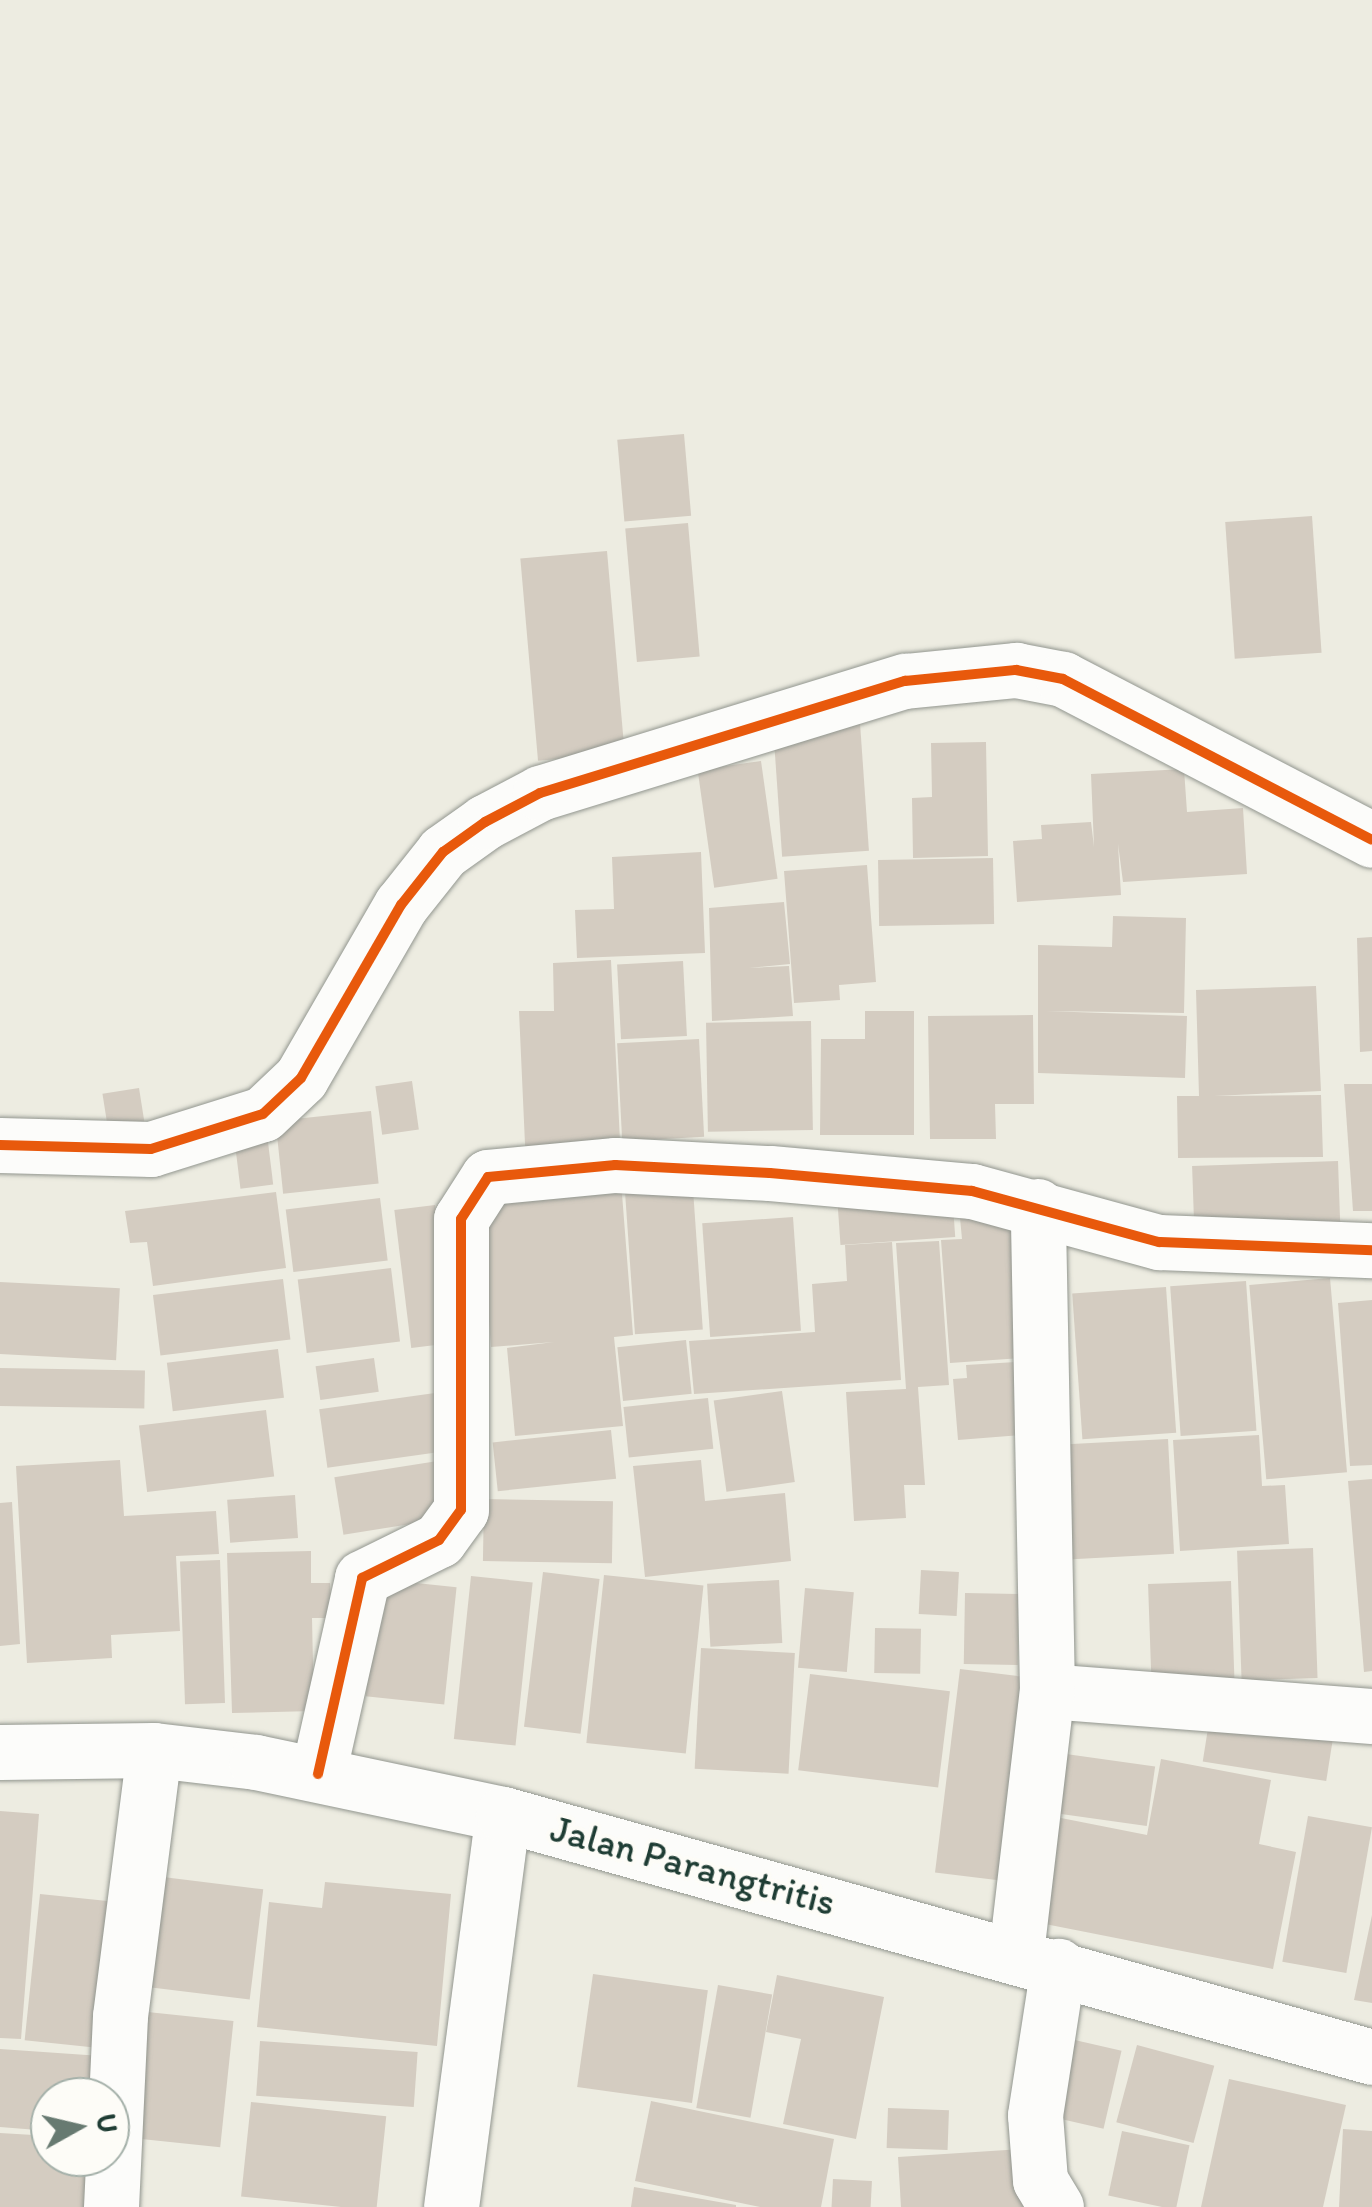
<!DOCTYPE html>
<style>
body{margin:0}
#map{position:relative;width:1372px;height:2207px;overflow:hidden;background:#edece1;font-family:Itim,sans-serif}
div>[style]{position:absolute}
.building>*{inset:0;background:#d4ccc1;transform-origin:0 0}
.roads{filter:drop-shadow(0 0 2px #92968f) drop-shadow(0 0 2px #92968f)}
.street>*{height:55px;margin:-27.5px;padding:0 27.5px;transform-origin:27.5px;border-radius:27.5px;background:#fcfcfa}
.primary>*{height:55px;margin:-27.5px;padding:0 27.5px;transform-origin:27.5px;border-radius:27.5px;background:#fcfcfa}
.cycleway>*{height:10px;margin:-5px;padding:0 5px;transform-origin:5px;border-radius:5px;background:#e8590c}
span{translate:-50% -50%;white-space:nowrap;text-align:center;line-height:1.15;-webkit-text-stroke:8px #fdfcf7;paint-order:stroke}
.street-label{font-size:38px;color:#1f3d34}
.north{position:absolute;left:30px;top:2077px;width:100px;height:100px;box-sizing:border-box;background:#fdfcf7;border:2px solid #a4b0a9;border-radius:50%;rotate:82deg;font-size:28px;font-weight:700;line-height:40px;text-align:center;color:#1f3d34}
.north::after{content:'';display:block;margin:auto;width:35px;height:45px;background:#677a71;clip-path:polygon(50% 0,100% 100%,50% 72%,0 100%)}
</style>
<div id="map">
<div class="building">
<div style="left:684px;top:434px;width:82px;height:67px;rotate:85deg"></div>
<div style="left:1312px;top:516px;width:137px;height:87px;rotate:86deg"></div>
<div style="left:688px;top:523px;width:134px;height:63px;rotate:85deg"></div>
<div style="left:607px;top:551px;width:203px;height:87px;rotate:85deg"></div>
<div style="left:860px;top:723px;width:128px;height:87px;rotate:86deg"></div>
<div style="clip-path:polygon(986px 742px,988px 856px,913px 858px,912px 798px,932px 797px,931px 743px)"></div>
<div style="left:761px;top:761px;width:119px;height:64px;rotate:82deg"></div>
<div style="clip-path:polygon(1184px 769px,1187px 812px,1243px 808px,1247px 874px,1123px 882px,1118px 844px,1121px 895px,1017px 902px,1013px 841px,1042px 839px,1041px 825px,1091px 822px,1094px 847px,1091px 774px)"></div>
<div style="clip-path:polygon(701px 852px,705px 953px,577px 958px,575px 910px,614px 909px,612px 857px)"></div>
<div style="left:993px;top:858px;width:66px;height:115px;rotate:89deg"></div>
<div style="clip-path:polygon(867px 865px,876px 982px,839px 985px,840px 1000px,794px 1003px,784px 871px)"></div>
<div style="clip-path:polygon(784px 902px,790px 964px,749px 968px,789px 966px,793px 1016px,712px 1021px,709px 908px)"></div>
<div style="clip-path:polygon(1113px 916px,1186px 918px,1184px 1013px,1046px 1011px,1187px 1016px,1185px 1078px,1038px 1073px,1038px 945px,1112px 947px)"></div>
<div style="clip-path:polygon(1372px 937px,1372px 1051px,1360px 1052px,1357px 938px)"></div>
<div style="clip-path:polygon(611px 960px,621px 1161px,526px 1166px,519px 1011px,554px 1011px,553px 963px)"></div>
<div style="left:683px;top:961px;width:75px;height:66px;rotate:87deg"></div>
<div style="clip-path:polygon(1316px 986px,1321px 1091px,1214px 1096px,1321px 1095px,1323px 1157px,1178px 1158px,1177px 1096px,1199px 1096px,1196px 990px)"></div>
<div style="clip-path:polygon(865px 1011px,914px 1011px,914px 1135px,820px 1135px,821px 1039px,865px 1039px)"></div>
<div style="clip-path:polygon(1033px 1015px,1034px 1104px,995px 1104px,996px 1139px,930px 1139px,928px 1016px)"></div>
<div style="left:811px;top:1021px;width:109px;height:105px;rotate:89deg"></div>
<div style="left:699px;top:1039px;width:98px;height:82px;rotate:87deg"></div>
<div style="left:412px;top:1081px;width:49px;height:37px;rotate:82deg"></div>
<div style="clip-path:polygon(1344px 1084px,1372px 1084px,1372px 1211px,1353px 1211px)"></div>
<div style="left:139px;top:1088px;width:39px;height:37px;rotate:81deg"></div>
<div style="left:371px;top:1111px;width:73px;height:96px;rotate:84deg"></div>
<div style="left:267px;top:1134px;width:51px;height:33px;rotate:83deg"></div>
<div style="left:1338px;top:1161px;width:66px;height:146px;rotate:88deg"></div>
<div style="left:692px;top:1175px;width:155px;height:68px;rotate:86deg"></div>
<div style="clip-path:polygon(621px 1181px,633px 1335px,614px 1337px,623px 1426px,515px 1436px,507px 1348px,554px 1342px,491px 1347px,479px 1191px)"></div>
<div style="left:952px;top:1191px;width:46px;height:115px;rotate:86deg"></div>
<div style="clip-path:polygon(276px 1192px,286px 1268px,153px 1286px,147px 1242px,130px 1243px,125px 1211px)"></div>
<div style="left:380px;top:1198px;width:63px;height:95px;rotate:83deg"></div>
<div style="left:435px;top:1205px;width:139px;height:41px;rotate:83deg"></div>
<div style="clip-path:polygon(1013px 1213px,1023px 1358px,950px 1363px,941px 1240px,962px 1239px,960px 1218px)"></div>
<div style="left:793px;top:1217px;width:114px;height:91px;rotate:86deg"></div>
<div style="clip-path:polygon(939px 1241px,949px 1385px,918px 1387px,925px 1485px,904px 1485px,906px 1518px,854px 1521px,846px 1392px,906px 1389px,896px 1243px)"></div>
<div style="clip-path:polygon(892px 1242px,901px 1380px,694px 1394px,689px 1341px,815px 1332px,812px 1284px,847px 1281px,845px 1245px)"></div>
<div style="left:391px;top:1268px;width:74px;height:94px;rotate:83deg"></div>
<div style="left:1330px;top:1278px;width:195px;height:81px;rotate:85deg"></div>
<div style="left:283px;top:1279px;width:61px;height:131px;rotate:83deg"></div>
<div style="left:1246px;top:1281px;width:150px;height:76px;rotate:86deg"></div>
<div style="left:0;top:1282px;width:120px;height:72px;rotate:3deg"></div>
<div style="left:1166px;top:1287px;width:146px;height:94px;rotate:86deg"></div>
<div style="clip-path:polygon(1372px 1300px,1372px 1465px,1350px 1466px,1338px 1303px)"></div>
<div style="left:686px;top:1340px;width:54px;height:69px;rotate:84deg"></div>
<div style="left:278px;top:1349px;width:49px;height:112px;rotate:83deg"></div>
<div style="left:374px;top:1358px;width:34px;height:59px;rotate:82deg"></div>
<div style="clip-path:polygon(1016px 1362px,1020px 1435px,958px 1440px,953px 1379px,967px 1378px,966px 1365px)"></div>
<div style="left:0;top:1368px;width:145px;height:38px;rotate:1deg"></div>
<div style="left:782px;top:1391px;width:92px;height:69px;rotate:82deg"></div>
<div style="left:442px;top:1392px;width:59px;height:124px;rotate:82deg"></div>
<div style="left:708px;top:1398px;width:51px;height:85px;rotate:84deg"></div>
<div style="left:266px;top:1410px;width:67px;height:128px;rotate:83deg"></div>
<div style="left:611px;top:1430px;width:49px;height:119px;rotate:84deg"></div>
<div style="clip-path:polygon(1259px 1435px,1262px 1486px,1285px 1485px,1289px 1544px,1180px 1551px,1173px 1440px)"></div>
<div style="left:1168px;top:1439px;width:115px;height:111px;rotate:87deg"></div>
<div style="clip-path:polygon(120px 1460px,124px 1516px,216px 1511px,219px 1554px,176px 1556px,180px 1631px,111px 1635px,112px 1658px,27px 1663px,16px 1466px)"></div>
<div style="left:444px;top:1460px;width:58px;height:111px;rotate:81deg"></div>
<div style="clip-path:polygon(701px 1460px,705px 1501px,785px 1493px,791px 1561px,645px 1577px,633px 1466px)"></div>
<div style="clip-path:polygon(1372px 1479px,1372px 1671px,1364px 1672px,1348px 1481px)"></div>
<div style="left:295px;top:1495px;width:43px;height:68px;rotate:86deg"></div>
<div style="left:484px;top:1499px;width:129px;height:62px;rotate:1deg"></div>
<div style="clip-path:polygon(12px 1502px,20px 1644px,0 1646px,0 1503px)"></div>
<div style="left:1313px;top:1548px;width:130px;height:76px;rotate:88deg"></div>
<div style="clip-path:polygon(311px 1551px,311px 1583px,330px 1583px,332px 1618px,312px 1618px,314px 1711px,232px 1713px,227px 1553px)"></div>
<div style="left:220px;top:1560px;width:143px;height:40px;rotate:88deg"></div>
<div style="left:921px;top:1570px;width:38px;height:44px;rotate:3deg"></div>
<div style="left:543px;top:1572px;width:57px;height:156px;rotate:7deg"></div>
<div style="left:604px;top:1575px;width:100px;height:169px;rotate:6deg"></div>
<div style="left:471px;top:1576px;width:62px;height:164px;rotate:6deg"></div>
<div style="left:378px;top:1579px;width:79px;height:118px;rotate:6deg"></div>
<div style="left:779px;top:1580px;width:63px;height:72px;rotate:87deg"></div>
<div style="left:1231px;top:1581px;width:97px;height:83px;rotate:88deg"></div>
<div style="left:805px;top:1588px;width:49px;height:80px;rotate:5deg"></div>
<div style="left:965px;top:1593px;width:54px;height:71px;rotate:1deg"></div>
<div style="left:875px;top:1628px;width:46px;height:45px;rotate:1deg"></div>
<div style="left:701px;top:1648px;width:94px;height:121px;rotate:3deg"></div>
<div style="left:960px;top:1669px;width:64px;height:205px;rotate:7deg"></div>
<div style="left:810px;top:1674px;width:141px;height:97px;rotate:7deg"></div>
<div style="left:1209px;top:1722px;width:125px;height:40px;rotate:9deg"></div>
<div style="left:1066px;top:1754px;width:90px;height:60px;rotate:8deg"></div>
<div style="clip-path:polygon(1161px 1759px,1271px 1780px,1259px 1844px,1296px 1852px,1273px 1969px,1040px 1923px,1061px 1818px,1147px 1835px)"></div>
<div style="clip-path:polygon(0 1811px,39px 1814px,21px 2039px,0 2038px)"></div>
<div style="left:1308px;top:1816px;width:65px;height:148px;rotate:10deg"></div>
<div style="left:163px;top:1877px;width:101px;height:111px;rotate:7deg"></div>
<div style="clip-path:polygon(325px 1882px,451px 1894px,437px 2046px,257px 2027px,269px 1902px,322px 1908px)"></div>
<div style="left:40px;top:1894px;width:75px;height:147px;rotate:6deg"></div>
<div style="clip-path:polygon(1372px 1915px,1372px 2003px,1354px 2000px)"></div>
<div style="left:593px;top:1974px;width:116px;height:114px;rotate:8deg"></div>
<div style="clip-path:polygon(777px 1975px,884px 1997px,856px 2139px,783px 2124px,801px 2039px,766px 2032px)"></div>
<div style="left:718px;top:1985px;width:55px;height:125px;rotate:10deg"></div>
<div style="left:138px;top:2011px;width:96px;height:127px;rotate:6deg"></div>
<div style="left:1066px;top:2038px;width:57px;height:80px;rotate:13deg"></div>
<div style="left:260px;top:2041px;width:158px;height:55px;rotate:4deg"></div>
<div style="left:1137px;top:2045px;width:80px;height:80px;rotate:15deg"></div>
<div style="clip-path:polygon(0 2049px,101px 2056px,98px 2097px,50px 2097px,50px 2131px,0 2127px)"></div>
<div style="clip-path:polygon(1229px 2079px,1346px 2105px,1323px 2207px,1201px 2207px)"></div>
<div style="clip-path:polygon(651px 2101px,834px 2139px,821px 2207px,760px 2207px,635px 2181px)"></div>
<div style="left:251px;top:2102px;width:136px;height:95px;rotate:6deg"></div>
<div style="left:888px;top:2108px;width:61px;height:40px;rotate:2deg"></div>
<div style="clip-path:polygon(1343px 2129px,1372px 2131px,1372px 2207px,1339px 2207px)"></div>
<div style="left:1122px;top:2131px;width:69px;height:66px;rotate:12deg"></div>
<div style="clip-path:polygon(0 2133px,50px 2136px,50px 2157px,88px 2157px,86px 2207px,0 2207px)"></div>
<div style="clip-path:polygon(1021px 2149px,1025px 2207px,901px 2207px,898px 2157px)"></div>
<div style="left:833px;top:2179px;width:39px;height:28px;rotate:3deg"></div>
<div style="clip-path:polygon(634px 2187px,736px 2205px,736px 2207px,631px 2207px)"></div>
</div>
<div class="roads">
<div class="street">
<div style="left:0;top:1145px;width:151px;rotate:1.5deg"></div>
<div style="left:151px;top:1149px;width:117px;rotate:-17.4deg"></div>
<div style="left:263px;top:1114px;width:52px;rotate:-43.5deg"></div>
<div style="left:301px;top:1078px;width:200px;rotate:-60deg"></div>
<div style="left:401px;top:905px;width:68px;rotate:-51.6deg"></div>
<div style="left:443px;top:852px;width:52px;rotate:-35.5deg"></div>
<div style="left:485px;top:822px;width:62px;rotate:-27.8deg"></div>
<div style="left:540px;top:793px;width:382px;rotate:-17.1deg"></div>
<div style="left:905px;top:681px;width:112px;rotate:-5.7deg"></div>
<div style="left:1016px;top:670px;width:48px;rotate:10.8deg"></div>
<div style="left:1063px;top:679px;width:348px;rotate:27.5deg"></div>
<div style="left:1047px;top:1691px;width:326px;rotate:4.4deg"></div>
<div style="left:318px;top:1774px;width:201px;rotate:-77.3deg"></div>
<div style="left:362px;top:1578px;width:86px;rotate:-26.3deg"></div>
<div style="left:439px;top:1540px;width:37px;rotate:-54deg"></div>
<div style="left:461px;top:1510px;width:291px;rotate:-90deg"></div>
<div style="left:461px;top:1219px;width:50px;rotate:-57.3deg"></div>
<div style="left:488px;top:1177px;width:128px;rotate:-5.4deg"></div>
<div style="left:615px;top:1165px;width:155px;rotate:3deg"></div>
<div style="left:770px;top:1173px;width:203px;rotate:5.1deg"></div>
<div style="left:972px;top:1191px;width:194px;rotate:15.3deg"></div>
<div style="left:1159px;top:1242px;width:213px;rotate:2.2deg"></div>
<div style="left:1016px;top:1953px;width:264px;rotate:-83.3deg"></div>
<div style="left:1047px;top:1691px;width:485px;rotate:-91.1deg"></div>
<div style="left:111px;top:2207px;width:191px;rotate:-87.3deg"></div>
<div style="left:120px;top:2016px;width:268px;rotate:-82.7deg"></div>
<div style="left:451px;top:2207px;width:396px;rotate:-82.5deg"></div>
<div style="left:1056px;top:2207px;width:31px;rotate:-121deg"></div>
<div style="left:1040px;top:2180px;width:65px;rotate:-94.4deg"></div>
<div style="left:1035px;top:2115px;width:151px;rotate:-81.2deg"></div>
</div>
<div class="primary">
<div style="left:0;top:1752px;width:154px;rotate:-0.7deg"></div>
<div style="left:154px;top:1750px;width:103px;rotate:6.7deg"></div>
<div style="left:256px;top:1762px;width:252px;rotate:11.9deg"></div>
<div style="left:503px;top:1814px;width:902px;rotate:15.62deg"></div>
</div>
</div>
<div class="cycleway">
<div style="left:0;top:1145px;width:151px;rotate:1.5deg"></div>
<div style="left:151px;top:1149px;width:117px;rotate:-17.4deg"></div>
<div style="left:263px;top:1114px;width:52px;rotate:-43.5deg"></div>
<div style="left:301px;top:1078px;width:200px;rotate:-60deg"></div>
<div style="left:401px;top:905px;width:68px;rotate:-51.6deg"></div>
<div style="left:443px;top:852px;width:52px;rotate:-35.5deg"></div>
<div style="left:485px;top:822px;width:62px;rotate:-27.8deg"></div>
<div style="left:540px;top:793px;width:382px;rotate:-17.1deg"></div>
<div style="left:905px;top:681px;width:112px;rotate:-5.7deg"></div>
<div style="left:1016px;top:670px;width:48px;rotate:10.8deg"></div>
<div style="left:1063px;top:679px;width:348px;rotate:27.5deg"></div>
<div style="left:318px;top:1774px;width:201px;rotate:-77.3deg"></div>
<div style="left:362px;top:1578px;width:86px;rotate:-26.3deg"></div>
<div style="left:439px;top:1540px;width:37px;rotate:-54deg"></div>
<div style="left:461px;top:1510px;width:291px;rotate:-90deg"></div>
<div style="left:461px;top:1219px;width:50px;rotate:-57.3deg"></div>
<div style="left:488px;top:1177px;width:128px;rotate:-5.4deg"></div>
<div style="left:615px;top:1165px;width:155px;rotate:3deg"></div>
<div style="left:770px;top:1173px;width:203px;rotate:5.1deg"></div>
<div style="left:972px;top:1191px;width:194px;rotate:15.3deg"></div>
<div style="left:1159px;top:1242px;width:213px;rotate:2.2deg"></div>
</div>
<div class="street-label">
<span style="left:693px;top:1866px;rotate:15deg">Jalan Parangtritis</span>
</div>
<div class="north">U</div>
</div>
